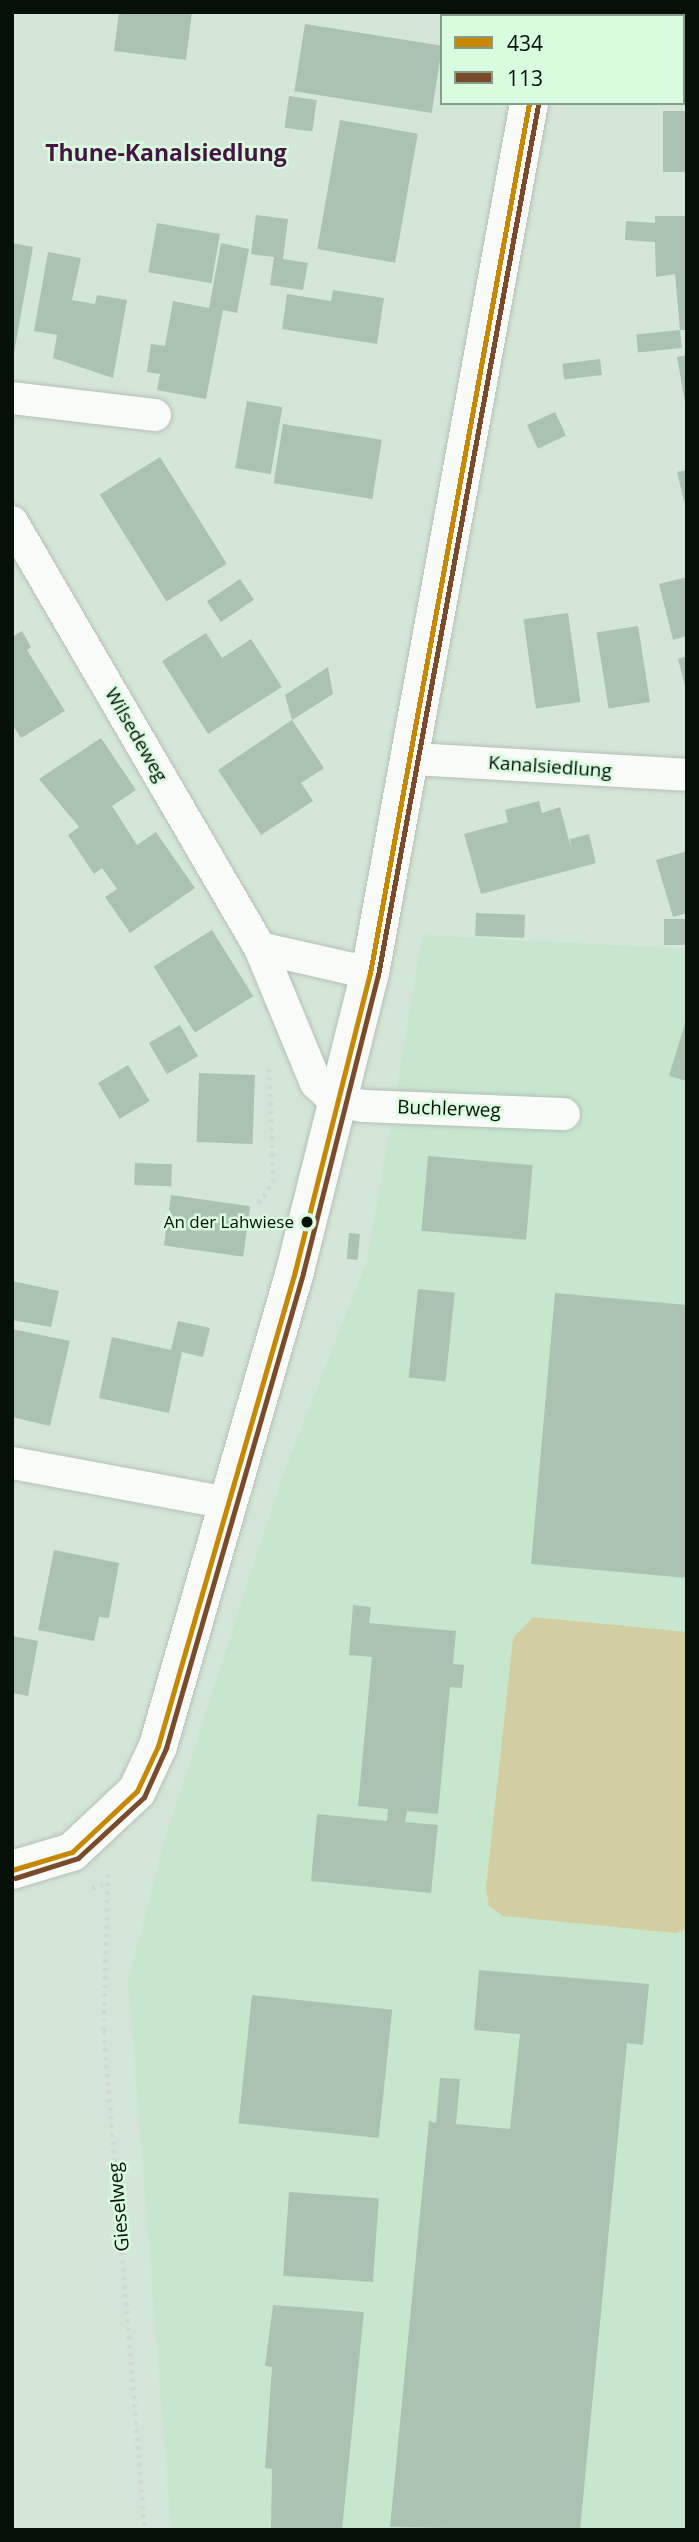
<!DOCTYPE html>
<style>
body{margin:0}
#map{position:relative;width:699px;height:2542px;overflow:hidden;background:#d4e6d7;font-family:"Open Sans",sans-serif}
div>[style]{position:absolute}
.built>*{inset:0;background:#c7e6cd}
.green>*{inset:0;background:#d3cea2}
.building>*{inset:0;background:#acc2b0;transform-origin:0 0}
.path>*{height:4.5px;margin-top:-2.25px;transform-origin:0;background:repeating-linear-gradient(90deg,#d2d8d4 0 3.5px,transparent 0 8.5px)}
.roads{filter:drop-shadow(0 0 2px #b3c1b5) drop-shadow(0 0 2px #b3c1b5)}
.minor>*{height:32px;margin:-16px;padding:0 16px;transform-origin:16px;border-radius:16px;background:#f9fbf9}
.tertiary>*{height:38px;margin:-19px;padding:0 19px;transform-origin:19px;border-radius:19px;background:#f9fbf9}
.bus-1>*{height:5px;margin:-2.5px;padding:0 2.5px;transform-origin:2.5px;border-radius:2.5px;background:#c78801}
.bus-2>*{height:5px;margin:-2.5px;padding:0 2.5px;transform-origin:2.5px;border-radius:2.5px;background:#7a4b2a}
.dots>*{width:19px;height:19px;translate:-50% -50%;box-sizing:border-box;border:4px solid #d9fcdf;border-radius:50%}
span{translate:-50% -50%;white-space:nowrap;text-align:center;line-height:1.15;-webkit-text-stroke:5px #d9fcdf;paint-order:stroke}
.bus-label{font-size:17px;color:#051007}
.right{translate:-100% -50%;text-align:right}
.street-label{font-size:19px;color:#051007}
.quarter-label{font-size:23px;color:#471544;font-weight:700}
.frame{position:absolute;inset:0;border:14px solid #051007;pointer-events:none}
.legend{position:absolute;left:440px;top:14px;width:245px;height:91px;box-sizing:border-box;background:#d9fcdf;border:2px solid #849e89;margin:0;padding:9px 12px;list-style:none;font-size:21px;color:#051007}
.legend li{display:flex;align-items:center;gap:14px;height:35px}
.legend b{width:35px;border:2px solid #849e89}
</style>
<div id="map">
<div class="built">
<div style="clip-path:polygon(422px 935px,687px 949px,687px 2530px,171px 2530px,128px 1981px,163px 1845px,281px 1479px,367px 1261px)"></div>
</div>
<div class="green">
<div style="clip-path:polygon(533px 1617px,687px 1632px,687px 1929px,676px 1933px,503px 1916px,489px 1906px,486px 1888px,513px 1638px)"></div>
</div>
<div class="building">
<div style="clip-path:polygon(119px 12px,192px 12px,186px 60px,114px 51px)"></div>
<div style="left:305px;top:24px;width:139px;height:68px;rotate:9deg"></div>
<div style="left:289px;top:96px;width:28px;height:32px;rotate:8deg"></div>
<div style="left:687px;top:111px;width:61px;height:24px;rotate:90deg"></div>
<div style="left:340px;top:120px;width:79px;height:131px;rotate:10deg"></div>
<div style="clip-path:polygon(256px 215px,288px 219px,283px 259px,308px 263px,303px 290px,270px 285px,274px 257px,251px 254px)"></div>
<div style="clip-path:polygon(655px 216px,687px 216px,687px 330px,680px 330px,675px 274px,656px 277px,655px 242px,625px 240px,626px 221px,655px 223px)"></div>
<div style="left:157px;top:223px;width:64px;height:50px;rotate:10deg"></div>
<div style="clip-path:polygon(12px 243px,33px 247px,14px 353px,12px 353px)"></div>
<div style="clip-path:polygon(221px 243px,249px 249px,237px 313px,223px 310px,206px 399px,157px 390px,160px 374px,147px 372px,151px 344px,165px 346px,173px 301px,209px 308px)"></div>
<div style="clip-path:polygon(48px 252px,81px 258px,72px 300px,95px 304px,97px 295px,127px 300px,113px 378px,53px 358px,57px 335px,34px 331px)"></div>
<div style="clip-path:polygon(333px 290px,384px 298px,377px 344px,282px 329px,287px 294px,331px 301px)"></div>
<div style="left:680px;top:330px;width:18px;height:44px;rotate:84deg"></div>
<div style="clip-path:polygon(687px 355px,687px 401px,685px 402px,677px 357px)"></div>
<div style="left:600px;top:359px;width:16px;height:38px;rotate:83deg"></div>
<div style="left:247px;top:401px;width:36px;height:68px;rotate:10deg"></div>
<div style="left:555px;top:412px;width:26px;height:31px;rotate:65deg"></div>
<div style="left:283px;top:424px;width:100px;height:60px;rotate:9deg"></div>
<div style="left:160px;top:457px;width:126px;height:71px;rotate:58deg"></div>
<div style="clip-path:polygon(687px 470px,687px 501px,684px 501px,677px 472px)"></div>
<div style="clip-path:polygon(687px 577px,687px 636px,673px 640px,659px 584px)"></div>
<div style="left:240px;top:579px;width:25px;height:40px;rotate:56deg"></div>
<div style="left:568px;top:613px;width:90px;height:45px;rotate:82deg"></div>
<div style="left:638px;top:626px;width:77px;height:42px;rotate:81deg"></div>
<div style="clip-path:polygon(22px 631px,31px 647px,27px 650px,65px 711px,21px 738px,12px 724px,12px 637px)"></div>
<div style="clip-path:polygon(206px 633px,222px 658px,251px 639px,282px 687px,208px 734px,162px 661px)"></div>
<div style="clip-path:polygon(687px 656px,687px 689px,686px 689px,678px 659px)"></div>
<div style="clip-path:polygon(328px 667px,333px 694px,292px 720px,324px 768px,301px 783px,313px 801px,261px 835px,218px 770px,292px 720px,285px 695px)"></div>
<div style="clip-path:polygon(101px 738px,136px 790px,112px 806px,137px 845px,156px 832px,195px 888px,130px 933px,105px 897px,117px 889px,102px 868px,94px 874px,68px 835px,79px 827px,39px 779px)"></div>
<div style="clip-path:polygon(539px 801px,542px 813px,560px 807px,571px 848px,570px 839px,589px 834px,596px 863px,481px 894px,464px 834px,508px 822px,505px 810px)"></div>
<div style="clip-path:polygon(687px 851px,687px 913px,673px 917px,656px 860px)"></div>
<div style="left:476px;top:913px;width:49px;height:23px;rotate:2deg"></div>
<div style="left:664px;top:919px;width:23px;height:26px"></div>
<div style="left:212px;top:930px;width:78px;height:69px;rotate:58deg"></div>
<div style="clip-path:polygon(686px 1020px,687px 1020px,687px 1081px,669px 1076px)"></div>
<div style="left:180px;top:1025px;width:36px;height:36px;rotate:60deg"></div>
<div style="left:128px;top:1065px;width:42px;height:35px;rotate:59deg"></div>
<div style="left:199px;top:1073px;width:56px;height:69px;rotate:2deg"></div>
<div style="left:428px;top:1156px;width:105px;height:75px;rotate:5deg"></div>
<div style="left:135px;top:1163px;width:37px;height:22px;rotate:2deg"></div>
<div style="left:171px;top:1195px;width:80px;height:51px;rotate:8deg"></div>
<div style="left:349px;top:1233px;width:11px;height:26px;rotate:5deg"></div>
<div style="clip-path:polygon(12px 1281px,59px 1291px,51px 1327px,12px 1320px)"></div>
<div style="left:418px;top:1289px;width:37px;height:89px;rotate:6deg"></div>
<div style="clip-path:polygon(555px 1293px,687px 1305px,687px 1578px,531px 1564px)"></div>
<div style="clip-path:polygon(178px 1321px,210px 1328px,203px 1357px,182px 1352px,169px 1413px,99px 1398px,112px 1337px,171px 1350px)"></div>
<div style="clip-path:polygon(12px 1329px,70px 1341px,50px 1426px,12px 1417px)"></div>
<div style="clip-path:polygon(54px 1550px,119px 1563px,109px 1618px,99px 1617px,94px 1641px,38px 1630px)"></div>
<div style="clip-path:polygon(353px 1605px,371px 1607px,369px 1623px,456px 1631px,453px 1664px,464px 1665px,462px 1688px,450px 1687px,438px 1814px,407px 1811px,405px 1822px,438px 1825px,431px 1893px,311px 1881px,317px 1814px,387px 1821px,388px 1809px,358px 1806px,372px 1657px,349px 1655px)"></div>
<div style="clip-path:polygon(12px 1636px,38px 1641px,28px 1696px,12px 1693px)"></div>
<div style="clip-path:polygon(479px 1970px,649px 1984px,643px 2045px,627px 2043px,580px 2530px,390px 2527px,429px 2121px,436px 2123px,440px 2078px,460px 2079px,456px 2124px,510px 2129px,520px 2034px,474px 2030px)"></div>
<div style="left:252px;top:1995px;width:141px;height:129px;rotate:6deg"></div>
<div style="left:289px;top:2192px;width:90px;height:84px;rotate:4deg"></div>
<div style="clip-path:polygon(273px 2305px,364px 2312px,342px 2530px,271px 2530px,272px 2469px,265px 2468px,272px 2367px,265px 2366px)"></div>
</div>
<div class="path">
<div style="left:500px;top:16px;width:4px;rotate:-76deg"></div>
<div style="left:258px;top:1203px;width:26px;rotate:-54deg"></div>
<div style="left:273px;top:1182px;width:113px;rotate:-92deg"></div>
<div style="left:108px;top:1874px;width:157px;rotate:91.5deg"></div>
<div style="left:104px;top:2031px;width:501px;rotate:85.3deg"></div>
<div style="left:92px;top:1888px;width:17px;rotate:-17deg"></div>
</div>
<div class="roads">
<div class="minor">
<div style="left:12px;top:398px;width:144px;rotate:6.8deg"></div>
<div style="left:12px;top:522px;width:493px;rotate:59.8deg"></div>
<div style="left:260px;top:948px;width:146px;rotate:67.5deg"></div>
<div style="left:316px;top:1083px;width:26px;rotate:43deg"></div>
<div style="left:335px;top:1101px;width:28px;rotate:10deg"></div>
<div style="left:363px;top:1106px;width:201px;rotate:2.3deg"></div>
<div style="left:413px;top:759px;width:274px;rotate:3.3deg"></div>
<div style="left:260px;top:948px;width:113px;rotate:12.8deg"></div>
<div style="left:12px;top:1463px;width:220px;rotate:10.5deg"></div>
</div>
<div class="tertiary">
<div style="left:548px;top:16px;width:4px;rotate:-76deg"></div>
<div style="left:12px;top:1870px;width:63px;rotate:-16.7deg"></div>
<div style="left:72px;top:1852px;width:89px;rotate:-43.2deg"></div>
<div style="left:137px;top:1791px;width:50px;rotate:-65deg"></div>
<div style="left:158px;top:1746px;width:494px;rotate:-73.9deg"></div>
<div style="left:295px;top:1271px;width:307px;rotate:-75.9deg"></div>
<div style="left:370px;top:973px;width:884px;rotate:-79.64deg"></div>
</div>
</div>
<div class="bus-1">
<div style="left:12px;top:1870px;width:63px;rotate:-16.7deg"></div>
<div style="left:72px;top:1852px;width:89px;rotate:-43.2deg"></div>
<div style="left:137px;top:1791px;width:50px;rotate:-65deg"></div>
<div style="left:158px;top:1746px;width:494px;rotate:-73.9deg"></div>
<div style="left:295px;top:1271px;width:307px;rotate:-75.9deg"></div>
<div style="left:370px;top:973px;width:884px;rotate:-79.64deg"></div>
</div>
<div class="bus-2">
<div style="left:15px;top:1878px;width:66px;rotate:-17.6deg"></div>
<div style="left:78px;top:1858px;width:90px;rotate:-42.7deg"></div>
<div style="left:144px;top:1797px;width:54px;rotate:-65.8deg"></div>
<div style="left:166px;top:1748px;width:494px;rotate:-73.9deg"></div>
<div style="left:303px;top:1273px;width:307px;rotate:-75.9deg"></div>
<div style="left:378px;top:975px;width:885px;rotate:-79.58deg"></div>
</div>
<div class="dots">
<div style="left:307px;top:1222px;background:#051007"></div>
</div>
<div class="bus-label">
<span class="right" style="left:294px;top:1222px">An der Lahwiese</span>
</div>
<div class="street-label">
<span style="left:136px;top:735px;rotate:60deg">Wilsedeweg</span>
<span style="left:550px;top:767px;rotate:4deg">Kanalsiedlung</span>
<span style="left:449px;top:1109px;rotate:2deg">Buchlerweg</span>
<span style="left:119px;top:2207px;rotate:-95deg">Gieselweg</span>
</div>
<div class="quarter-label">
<span style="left:166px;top:152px">Thune-Kanalsiedlung</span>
</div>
<div class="frame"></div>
<ul class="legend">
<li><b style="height:9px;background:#c78801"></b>434</li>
<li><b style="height:9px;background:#7a4b2a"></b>113</li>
</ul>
</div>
